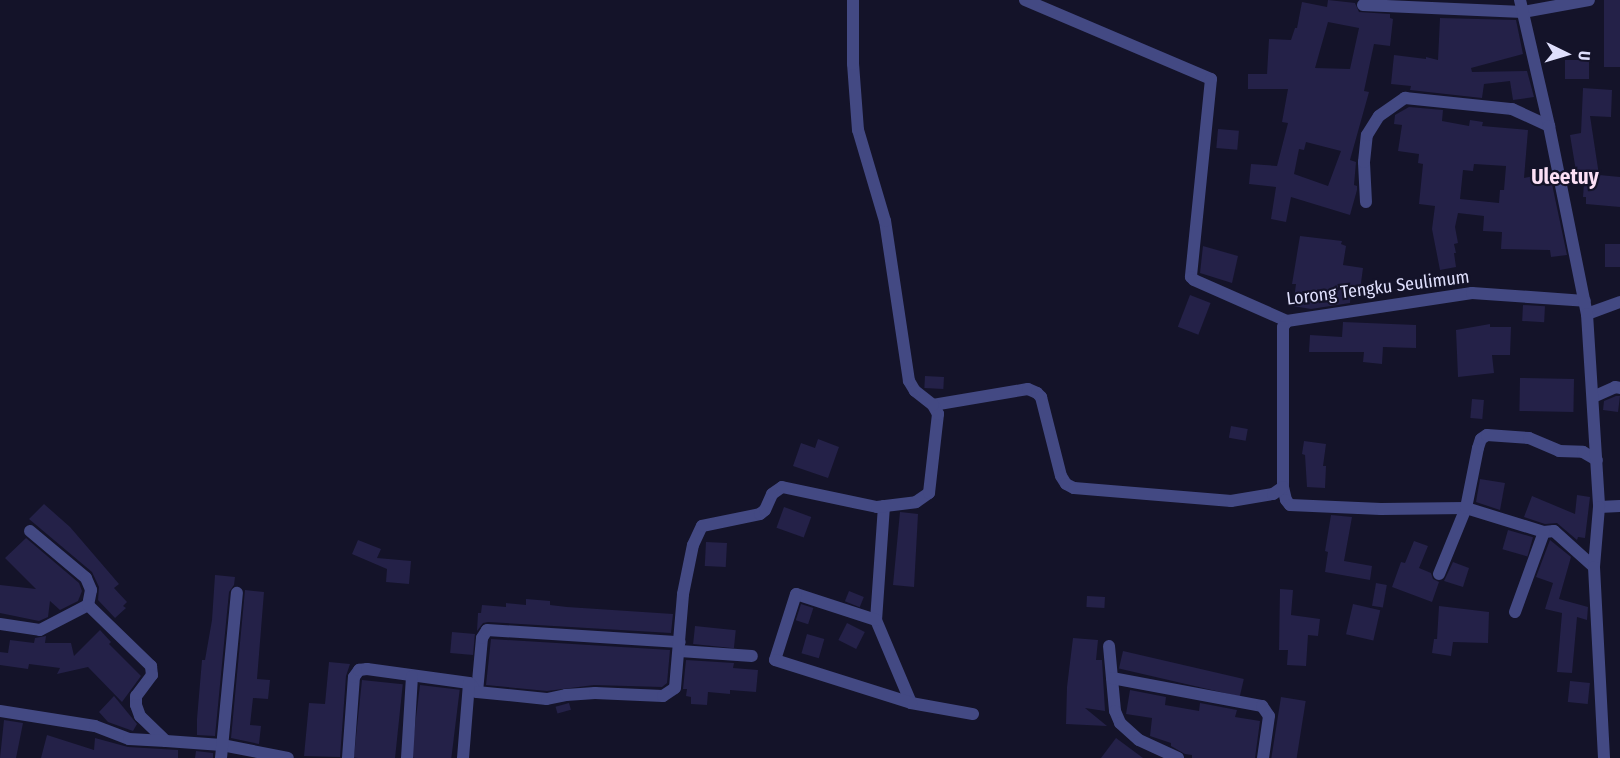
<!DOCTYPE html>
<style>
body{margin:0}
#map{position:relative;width:1620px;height:758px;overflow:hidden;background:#141329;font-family:"Fira Sans Condensed",sans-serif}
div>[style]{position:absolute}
.building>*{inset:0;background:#242148;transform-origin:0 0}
.minor>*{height:12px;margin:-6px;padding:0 6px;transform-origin:6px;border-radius:6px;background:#434983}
.tertiary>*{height:12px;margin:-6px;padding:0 6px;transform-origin:6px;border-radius:6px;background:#434983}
span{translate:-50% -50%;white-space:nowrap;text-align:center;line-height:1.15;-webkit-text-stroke:4.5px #141329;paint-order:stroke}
.street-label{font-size:18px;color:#dfdffc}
.quarter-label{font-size:21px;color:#fce0f5;font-weight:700}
.north{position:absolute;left:1536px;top:24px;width:60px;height:60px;-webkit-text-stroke:4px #141329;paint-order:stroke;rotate:95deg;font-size:16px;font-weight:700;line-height:24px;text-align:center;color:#dfdffc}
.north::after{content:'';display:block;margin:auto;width:21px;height:27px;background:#dfdffc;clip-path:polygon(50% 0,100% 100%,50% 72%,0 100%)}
</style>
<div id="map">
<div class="building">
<div style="clip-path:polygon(evenodd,1328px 0,1355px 3px,1359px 12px,1390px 14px,1390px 18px,1393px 19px,1390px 46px,1374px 44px,1364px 91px,1369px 92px,1350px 160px,1356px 162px,1354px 185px,1357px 186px,1357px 190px,1350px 215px,1291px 197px,1286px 222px,1271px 219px,1276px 187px,1249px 184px,1251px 164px,1277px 166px,1288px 123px,1282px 122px,1288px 89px,1248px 89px,1248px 74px,1267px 74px,1269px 39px,1291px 40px,1295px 28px,1297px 28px,1302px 2px,1327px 7px,1328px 0,1328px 22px,1359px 28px,1350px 69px,1315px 68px,1328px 22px,1328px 0,1306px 142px,1341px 151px,1328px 186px,1294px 174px,1299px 149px,1304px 150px,1306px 142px)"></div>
<div style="left:1604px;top:0;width:16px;height:67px"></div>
<div style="clip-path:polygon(1440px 18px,1516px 20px,1523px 54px,1471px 68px,1472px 72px,1527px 71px,1534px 97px,1513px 100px,1510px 81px,1484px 84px,1482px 98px,1410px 90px,1411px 86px,1391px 84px,1394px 55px,1426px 59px,1426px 57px,1438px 60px)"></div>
<div style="left:1565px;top:60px;width:24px;height:19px"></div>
<div style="clip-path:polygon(1583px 88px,1612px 90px,1611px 117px,1590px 116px,1599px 175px,1620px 177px,1620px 207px,1586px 204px,1586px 197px,1583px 197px,1585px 170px,1576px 171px,1570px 135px,1581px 133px)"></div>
<div style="clip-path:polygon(evenodd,1409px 107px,1443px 110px,1442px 121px,1469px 126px,1470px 120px,1483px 122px,1482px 126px,1528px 130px,1524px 178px,1534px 176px,1536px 186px,1552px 184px,1567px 255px,1551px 257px,1550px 250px,1501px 249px,1502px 232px,1483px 231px,1484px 216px,1458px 213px,1455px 227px,1458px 243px,1454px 244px,1456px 253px,1454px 253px,1456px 267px,1440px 270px,1432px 229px,1435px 206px,1419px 204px,1423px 164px,1418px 163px,1419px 154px,1398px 151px,1402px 125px,1394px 124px,1395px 115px,1409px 107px,1474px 164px,1506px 166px,1504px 190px,1500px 190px,1499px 203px,1460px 199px,1463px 170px,1473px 171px,1474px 164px)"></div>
<div style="left:1218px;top:129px;width:21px;height:19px;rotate:5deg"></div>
<div style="clip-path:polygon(1300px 236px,1342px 241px,1341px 244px,1346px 246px,1343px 265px,1363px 268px,1360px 290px,1351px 289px,1350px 303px,1311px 309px,1293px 306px,1296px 284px,1292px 284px)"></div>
<div style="left:1605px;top:244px;width:15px;height:23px"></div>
<div style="clip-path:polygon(1203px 246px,1238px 256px,1232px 283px,1200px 273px)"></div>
<div style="left:1190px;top:295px;width:22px;height:34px;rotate:21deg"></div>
<div style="left:1523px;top:305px;width:22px;height:16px;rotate:3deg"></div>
<div style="clip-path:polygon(1343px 322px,1416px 325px,1416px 348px,1383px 347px,1382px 364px,1363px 362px,1364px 352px,1309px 352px,1310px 335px,1342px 337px)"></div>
<div style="clip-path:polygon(1490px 324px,1490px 327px,1511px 327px,1510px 355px,1492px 355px,1494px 373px,1458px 377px,1456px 330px)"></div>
<div style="left:925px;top:376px;width:19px;height:12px;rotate:3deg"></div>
<div style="left:1520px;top:378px;width:54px;height:33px;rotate:1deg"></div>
<div style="clip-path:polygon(1616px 396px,1620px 396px,1618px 412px,1603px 410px,1604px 401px)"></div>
<div style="left:1472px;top:399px;width:12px;height:19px;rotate:5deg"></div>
<div style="left:1231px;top:426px;width:17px;height:12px;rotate:10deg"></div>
<div style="clip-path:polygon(818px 439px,839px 447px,828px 478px,793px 466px,801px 443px,815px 448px)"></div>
<div style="clip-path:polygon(1304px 441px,1326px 444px,1323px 466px,1326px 466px,1325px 488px,1307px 487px,1305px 455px,1302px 454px)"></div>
<div style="clip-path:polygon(1480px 479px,1505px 483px,1500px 510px,1476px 502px)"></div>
<div style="clip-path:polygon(1577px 495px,1590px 497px,1585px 538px,1578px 537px,1577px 540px,1557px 523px,1545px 524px,1524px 517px,1532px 496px,1575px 514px)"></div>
<div style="clip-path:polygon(44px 504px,70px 527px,119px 584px,114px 588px,127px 602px,123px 606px,126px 608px,115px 618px,98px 600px,99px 587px,92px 572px,29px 519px)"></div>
<div style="left:784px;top:507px;width:29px;height:22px;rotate:20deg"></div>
<div style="clip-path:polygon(900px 512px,918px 514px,914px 587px,893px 585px)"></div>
<div style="clip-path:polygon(1331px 515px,1352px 517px,1344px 561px,1372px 566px,1370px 580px,1325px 572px,1328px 552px,1325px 551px)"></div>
<div style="left:1508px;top:530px;width:26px;height:20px;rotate:16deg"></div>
<div style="clip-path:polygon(26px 538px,79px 583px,82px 591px,78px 601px,60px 610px,50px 601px,48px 617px,39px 621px,0 613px,0 585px,36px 589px,5px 558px)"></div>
<div style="clip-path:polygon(358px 540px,381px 549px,377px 558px,411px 561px,409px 584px,386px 582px,387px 569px,352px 554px)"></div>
<div style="clip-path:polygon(1550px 540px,1571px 557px,1559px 599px,1588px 607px,1587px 620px,1577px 617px,1572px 673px,1557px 672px,1562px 613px,1545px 609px,1553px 583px,1536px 577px)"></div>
<div style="clip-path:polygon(1414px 541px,1428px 546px,1419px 568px,1431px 573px,1433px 579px,1439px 582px,1432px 602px,1392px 587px,1401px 562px,1405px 563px)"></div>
<div style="left:706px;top:542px;width:21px;height:24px;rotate:3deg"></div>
<div style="clip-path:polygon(1453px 562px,1469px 568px,1463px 587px,1444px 581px)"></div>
<div style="clip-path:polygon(215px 575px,235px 577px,234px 585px,229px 592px,215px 736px,197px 735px,197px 719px,202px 660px,205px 660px,212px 620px)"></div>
<div style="left:1376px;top:583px;width:11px;height:23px;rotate:10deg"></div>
<div style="clip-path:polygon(1280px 589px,1293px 590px,1291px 615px,1320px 619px,1318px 636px,1308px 635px,1306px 666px,1287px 665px,1288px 650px,1279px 650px)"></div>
<div style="clip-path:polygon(245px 590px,264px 592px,257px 679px,270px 680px,268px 699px,253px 698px,250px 725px,261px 726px,259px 744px,231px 738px)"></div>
<div style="left:849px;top:591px;width:16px;height:11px;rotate:22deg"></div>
<div style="left:1087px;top:596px;width:18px;height:11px;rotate:3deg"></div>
<div style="clip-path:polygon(526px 599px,550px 601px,550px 605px,567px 607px,673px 614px,671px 633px,488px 622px,483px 623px,477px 631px,478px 613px,481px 613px,482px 605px,506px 607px,506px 603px,526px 605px)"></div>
<div style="left:801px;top:604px;width:13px;height:17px;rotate:18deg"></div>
<div style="left:1353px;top:604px;width:28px;height:31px;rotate:13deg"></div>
<div style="clip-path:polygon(1439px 606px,1489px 612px,1488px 643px,1453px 642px,1451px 656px,1432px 653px,1434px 639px,1437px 639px)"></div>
<div style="left:847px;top:623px;width:20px;height:19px;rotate:27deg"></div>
<div style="left:695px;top:626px;width:41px;height:18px;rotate:6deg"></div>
<div style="clip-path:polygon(100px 630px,111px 642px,109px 644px,141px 676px,122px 702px,88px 667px,57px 674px,60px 668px,29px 664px,28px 669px,0 665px,0 652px,8px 653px,10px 640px,34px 643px,35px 638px,46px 636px,45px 643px,71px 643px,74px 656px)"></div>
<div style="left:452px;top:632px;width:23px;height:21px;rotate:5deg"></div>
<div style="left:807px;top:634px;width:18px;height:20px;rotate:16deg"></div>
<div style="clip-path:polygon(1073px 638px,1098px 640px,1096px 660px,1102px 660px,1105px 711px,1085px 708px,1107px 726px,1066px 724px,1067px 687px)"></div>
<div style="clip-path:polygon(491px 639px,670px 650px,667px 683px,662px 687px,594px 685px,547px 691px,486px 685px)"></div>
<div style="left:1123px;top:651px;width:124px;height:18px;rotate:13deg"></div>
<div style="clip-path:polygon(686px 660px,734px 663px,733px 668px,758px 670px,756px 692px,730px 690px,730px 694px,708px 692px,707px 705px,691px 704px,691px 697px,686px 696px,687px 689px,683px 689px)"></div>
<div style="clip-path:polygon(329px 662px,350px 664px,346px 676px,340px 757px,304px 756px,309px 703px,325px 704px)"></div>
<div style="left:362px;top:680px;width:41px;height:78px;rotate:6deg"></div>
<div style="left:1570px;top:681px;width:20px;height:21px;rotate:6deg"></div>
<div style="left:420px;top:685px;width:40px;height:73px;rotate:7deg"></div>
<div style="clip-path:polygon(1130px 690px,1166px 697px,1165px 705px,1199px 711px,1200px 703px,1237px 710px,1235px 717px,1260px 721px,1255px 758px,1192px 758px,1192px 755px,1185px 754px,1171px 746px,1171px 743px,1150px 736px,1152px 718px,1126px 714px)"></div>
<div style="clip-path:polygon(114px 696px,137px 724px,133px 731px,108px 722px,99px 712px)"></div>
<div style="left:1281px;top:697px;width:25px;height:62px;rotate:9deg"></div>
<div style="left:569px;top:703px;width:7px;height:14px;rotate:74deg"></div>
<div style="clip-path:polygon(4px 720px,23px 723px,16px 758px,0 758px)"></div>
<div style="clip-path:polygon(47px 735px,94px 750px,95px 738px,128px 747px,178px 750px,178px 758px,41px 758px)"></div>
<div style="clip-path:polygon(1116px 738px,1143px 758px,1101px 758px)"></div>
<div style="clip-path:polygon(196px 751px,213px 753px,213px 758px,195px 758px)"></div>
</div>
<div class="minor">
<div style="left:1025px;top:0;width:202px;rotate:23deg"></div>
<div style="left:1211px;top:79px;width:199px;rotate:95.8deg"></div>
<div style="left:1191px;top:277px;width:4px;rotate:45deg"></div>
<div style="left:1194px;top:280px;width:102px;rotate:23.8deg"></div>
<div style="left:1287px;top:321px;width:187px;rotate:-8.6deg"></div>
<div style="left:1472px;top:293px;width:113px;rotate:4deg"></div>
<div style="left:1363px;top:5px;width:160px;rotate:2.5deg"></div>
<div style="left:1523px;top:12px;width:67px;rotate:-10.3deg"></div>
<div style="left:1366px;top:202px;width:40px;rotate:-92.9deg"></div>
<div style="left:1364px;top:162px;width:27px;rotate:-84deg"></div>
<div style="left:1367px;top:135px;width:22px;rotate:-58deg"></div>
<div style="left:1379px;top:116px;width:32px;rotate:-35deg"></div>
<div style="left:1405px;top:98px;width:108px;rotate:5.9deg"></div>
<div style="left:1512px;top:109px;width:41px;rotate:24.7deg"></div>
<div style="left:1587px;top:314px;width:35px;rotate:-20deg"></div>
<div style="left:1287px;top:321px;width:7px;rotate:124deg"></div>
<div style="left:1283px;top:327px;width:160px;rotate:90deg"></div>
<div style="left:1283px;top:487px;width:13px;rotate:77deg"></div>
<div style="left:1286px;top:500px;width:6px;rotate:51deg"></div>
<div style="left:1290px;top:505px;width:91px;rotate:2.5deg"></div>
<div style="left:1381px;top:509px;width:85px;rotate:-0.7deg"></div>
<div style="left:1466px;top:508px;width:82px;rotate:17.1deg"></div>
<div style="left:1544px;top:532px;width:10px;rotate:-6deg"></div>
<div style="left:1554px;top:531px;width:54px;rotate:42deg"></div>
<div style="left:1593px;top:397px;width:24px;rotate:-24deg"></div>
<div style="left:1615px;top:387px;width:5px;rotate:11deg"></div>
<div style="left:933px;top:405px;width:96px;rotate:-9.6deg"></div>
<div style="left:1028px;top:389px;width:10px;rotate:24deg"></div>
<div style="left:1037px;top:393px;width:6px;rotate:45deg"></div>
<div style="left:1041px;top:397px;width:81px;rotate:75.8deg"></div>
<div style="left:1061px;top:476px;width:9px;rotate:58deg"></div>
<div style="left:1066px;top:484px;width:9px;rotate:27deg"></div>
<div style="left:1074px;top:488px;width:158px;rotate:4.7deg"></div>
<div style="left:1231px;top:501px;width:43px;rotate:-9.5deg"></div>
<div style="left:1273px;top:494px;width:12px;rotate:-35deg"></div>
<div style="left:884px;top:506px;width:114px;rotate:94deg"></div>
<div style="left:876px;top:620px;width:90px;rotate:67.1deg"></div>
<div style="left:911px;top:703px;width:63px;rotate:10.1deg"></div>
<div style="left:1599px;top:507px;width:21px;rotate:-3deg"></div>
<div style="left:30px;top:531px;width:73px;rotate:40deg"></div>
<div style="left:86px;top:578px;width:13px;rotate:67deg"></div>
<div style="left:91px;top:590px;width:15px;rotate:101deg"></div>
<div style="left:1439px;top:574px;width:71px;rotate:-67.8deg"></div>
<div style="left:1466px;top:508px;width:61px;rotate:-78.7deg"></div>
<div style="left:1478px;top:448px;width:9px;rotate:-72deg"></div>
<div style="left:1481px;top:439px;width:7px;rotate:-34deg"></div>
<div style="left:1487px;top:435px;width:42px;rotate:4.1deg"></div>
<div style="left:1529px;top:438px;width:33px;rotate:23deg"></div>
<div style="left:1559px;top:451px;width:24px;rotate:2deg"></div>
<div style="left:1583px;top:452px;width:16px;rotate:30deg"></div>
<div style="left:1515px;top:612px;width:85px;rotate:-70.1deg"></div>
<div style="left:876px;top:620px;width:84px;rotate:-162deg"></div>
<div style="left:796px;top:594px;width:69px;rotate:107.7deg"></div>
<div style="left:775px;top:660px;width:143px;rotate:17.5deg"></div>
<div style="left:0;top:624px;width:40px;rotate:8.5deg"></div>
<div style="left:40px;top:630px;width:54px;rotate:-27.5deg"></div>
<div style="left:88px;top:605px;width:88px;rotate:44.1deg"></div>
<div style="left:151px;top:666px;width:9px;rotate:84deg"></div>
<div style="left:152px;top:675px;width:26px;rotate:127deg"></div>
<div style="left:136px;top:696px;width:9px;rotate:90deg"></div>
<div style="left:136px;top:705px;width:12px;rotate:70deg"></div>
<div style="left:140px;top:716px;width:36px;rotate:44deg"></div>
<div style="left:166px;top:741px;width:56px;rotate:4.1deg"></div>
<div style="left:222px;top:745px;width:67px;rotate:11.1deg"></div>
<div style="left:1109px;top:646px;width:65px;rotate:84.7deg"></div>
<div style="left:1115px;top:711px;width:13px;rotate:67deg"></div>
<div style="left:1120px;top:723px;width:25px;rotate:42deg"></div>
<div style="left:1139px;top:740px;width:43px;rotate:24.8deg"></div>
<div style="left:680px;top:651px;width:72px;rotate:4deg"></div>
<div style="left:1112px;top:678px;width:153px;rotate:10.6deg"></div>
<div style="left:1262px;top:706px;width:12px;rotate:55deg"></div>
<div style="left:1269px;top:716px;width:42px;rotate:98.1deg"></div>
<div style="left:477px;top:692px;width:54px;rotate:-84.7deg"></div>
<div style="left:482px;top:638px;width:9px;rotate:-58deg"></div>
<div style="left:487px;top:630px;width:193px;rotate:3.6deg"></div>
<div style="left:0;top:711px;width:96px;rotate:9deg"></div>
<div style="left:95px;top:726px;width:36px;rotate:21deg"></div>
<div style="left:129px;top:739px;width:37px;rotate:3deg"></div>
<div style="left:221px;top:758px;width:166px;rotate:-84.5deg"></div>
<div style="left:348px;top:758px;width:81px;rotate:-85.8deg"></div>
<div style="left:354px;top:677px;width:9px;rotate:-54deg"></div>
<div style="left:359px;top:670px;width:8px;rotate:-7deg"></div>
<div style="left:367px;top:669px;width:103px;rotate:7.8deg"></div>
<div style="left:469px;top:683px;width:12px;rotate:48deg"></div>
<div style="left:477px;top:692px;width:70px;rotate:5.7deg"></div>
<div style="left:547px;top:699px;width:19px;rotate:-12deg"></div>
<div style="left:566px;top:695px;width:29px;rotate:-4deg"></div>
<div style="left:595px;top:693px;width:68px;rotate:2.5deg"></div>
<div style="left:663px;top:696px;width:14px;rotate:-34deg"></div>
<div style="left:675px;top:688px;width:94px;rotate:-85.1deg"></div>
<div style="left:683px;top:594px;width:50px;rotate:-78.5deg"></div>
<div style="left:693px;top:545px;width:21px;rotate:-65deg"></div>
<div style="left:702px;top:526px;width:59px;rotate:-11.7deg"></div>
<div style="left:760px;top:514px;width:6px;rotate:-39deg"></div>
<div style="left:765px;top:510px;width:17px;rotate:-66deg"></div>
<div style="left:772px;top:494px;width:12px;rotate:-35deg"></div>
<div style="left:782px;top:487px;width:97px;rotate:11.9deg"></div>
<div style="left:877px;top:507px;width:39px;rotate:-7deg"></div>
<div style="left:916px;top:502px;width:16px;rotate:-35deg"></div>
<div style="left:929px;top:493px;width:80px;rotate:-83.5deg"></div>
<div style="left:938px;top:414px;width:10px;rotate:-119deg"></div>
<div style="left:933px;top:405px;width:23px;rotate:-142deg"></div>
<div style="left:915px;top:391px;width:12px;rotate:-121deg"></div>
<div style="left:909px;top:381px;width:162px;rotate:-98.5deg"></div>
<div style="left:885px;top:221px;width:95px;rotate:-106.5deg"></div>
<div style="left:858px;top:130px;width:66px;rotate:-94.3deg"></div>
<div style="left:853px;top:64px;width:64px;rotate:-90deg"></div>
<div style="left:407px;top:758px;width:82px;rotate:-86.5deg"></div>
<div style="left:463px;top:758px;width:75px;rotate:-85.4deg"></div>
</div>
<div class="tertiary">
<div style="left:1520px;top:0;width:129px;rotate:77deg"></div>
<div style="left:1549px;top:126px;width:192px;rotate:78.6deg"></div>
<div style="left:1587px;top:314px;width:193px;rotate:86.4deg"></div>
<div style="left:1599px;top:507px;width:60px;rotate:94.8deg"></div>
<div style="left:1594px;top:567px;width:191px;rotate:87deg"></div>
</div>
<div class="street-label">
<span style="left:1378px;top:288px;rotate:-7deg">Lorong Tengku Seulimum</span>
</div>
<div class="quarter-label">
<span style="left:1565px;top:177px">Uleetuy</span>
</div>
<div class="north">U</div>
</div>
